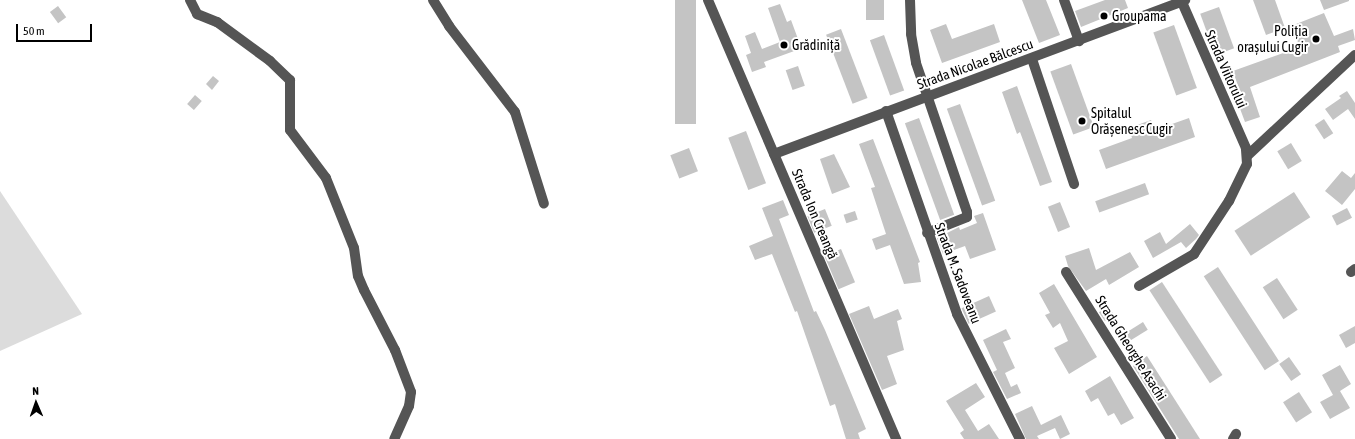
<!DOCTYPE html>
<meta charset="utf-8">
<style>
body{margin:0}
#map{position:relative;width:1355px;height:439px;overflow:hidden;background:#fff;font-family:"Asap Condensed",sans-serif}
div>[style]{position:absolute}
.green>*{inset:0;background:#dcdcdc}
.building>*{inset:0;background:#c4c4c4;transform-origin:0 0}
.minor>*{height:10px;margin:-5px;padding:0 5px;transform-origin:5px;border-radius:5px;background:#555}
.dots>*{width:11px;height:11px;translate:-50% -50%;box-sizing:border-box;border:2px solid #fff;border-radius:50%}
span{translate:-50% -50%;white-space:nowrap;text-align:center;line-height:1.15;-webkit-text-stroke:4px #fff;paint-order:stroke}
.poi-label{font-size:14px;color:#000}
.left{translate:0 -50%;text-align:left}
.right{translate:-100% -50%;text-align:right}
.street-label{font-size:14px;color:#000}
.north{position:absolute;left:16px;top:383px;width:40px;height:40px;-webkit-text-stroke:3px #fff;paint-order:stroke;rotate:358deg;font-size:11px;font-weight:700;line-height:16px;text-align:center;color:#000}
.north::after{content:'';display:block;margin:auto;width:14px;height:18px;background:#000;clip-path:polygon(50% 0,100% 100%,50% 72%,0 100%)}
.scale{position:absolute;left:16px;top:24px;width:76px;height:18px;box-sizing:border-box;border:2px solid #000;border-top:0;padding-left:5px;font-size:12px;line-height:14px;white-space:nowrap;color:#000;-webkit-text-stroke:3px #fff;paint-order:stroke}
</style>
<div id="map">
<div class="green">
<div style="clip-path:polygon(0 191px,82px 314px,0 351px)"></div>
</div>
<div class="building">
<div style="left:675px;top:0;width:21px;height:124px"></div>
<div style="left:866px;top:0;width:18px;height:20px"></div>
<div style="clip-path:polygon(1022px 0,1046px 0,1060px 35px,1039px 43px)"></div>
<div style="clip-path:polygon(1105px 0,1125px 0,1128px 8px,1081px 27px,1075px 11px)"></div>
<div style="clip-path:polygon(1253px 0,1275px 0,1285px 28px,1266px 35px)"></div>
<div style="clip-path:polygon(1320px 0,1349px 0,1349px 1px,1324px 10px)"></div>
<div style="clip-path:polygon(780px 4px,787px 22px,791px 20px,798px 39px,794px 41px,797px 50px,764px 62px,766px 67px,752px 72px,746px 55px,751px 53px,745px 36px,755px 32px,762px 49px,780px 42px,768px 8px)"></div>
<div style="left:58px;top:6px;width:14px;height:10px;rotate:54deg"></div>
<div style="left:1219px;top:7px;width:44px;height:20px;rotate:70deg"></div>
<div style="clip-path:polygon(1324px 13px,1334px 36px,1353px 29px,1355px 40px,1338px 46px,1340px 52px,1250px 87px,1260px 117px,1245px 122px,1239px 106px,1244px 104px,1233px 71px,1300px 47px,1291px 26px)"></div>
<div style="clip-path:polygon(946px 24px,952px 39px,994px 24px,1000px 42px,942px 63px,930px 30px)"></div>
<div style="left:1174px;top:25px;width:67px;height:22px;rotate:70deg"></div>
<div style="left:841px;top:29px;width:74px;height:16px;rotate:69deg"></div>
<div style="left:884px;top:35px;width:59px;height:15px;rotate:70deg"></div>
<div style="left:1071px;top:64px;width:67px;height:22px;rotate:70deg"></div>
<div style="left:798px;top:66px;width:21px;height:13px;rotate:71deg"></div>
<div style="clip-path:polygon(213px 76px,219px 81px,212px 90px,206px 84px)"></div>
<div style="clip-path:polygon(1017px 86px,1052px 182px,1040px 186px,1020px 132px,1017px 134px,1002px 92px)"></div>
<div style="clip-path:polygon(1347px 91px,1355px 103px,1355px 119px,1348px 109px,1333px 120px,1325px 109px,1341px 98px,1339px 96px)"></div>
<div style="left:195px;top:95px;width:9px;height:12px;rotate:41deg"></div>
<div style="left:960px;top:104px;width:103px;height:14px;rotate:70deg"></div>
<div style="left:919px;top:118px;width:103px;height:15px;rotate:70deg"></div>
<div style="clip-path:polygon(1189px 118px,1195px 137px,1106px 169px,1099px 150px,1132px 138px,1129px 128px,1151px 120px,1155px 130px)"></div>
<div style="left:1324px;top:119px;width:17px;height:11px;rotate:57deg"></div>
<div style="left:746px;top:131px;width:56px;height:19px;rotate:69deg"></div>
<div style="clip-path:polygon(873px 139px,920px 262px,918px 263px,921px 282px,904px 284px,890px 245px,876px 250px,872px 239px,886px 234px,871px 188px,875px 187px,859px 144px)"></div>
<div style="left:1291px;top:143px;width:21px;height:16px;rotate:59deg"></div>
<div style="left:689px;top:148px;width:25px;height:20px;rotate:69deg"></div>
<div style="clip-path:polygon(834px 154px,850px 187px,832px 194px,820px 159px)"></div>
<div style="clip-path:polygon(1342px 171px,1351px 178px,1355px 173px,1355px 189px,1342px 205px,1325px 191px)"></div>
<div style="left:1145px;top:183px;width:12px;height:53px;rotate:70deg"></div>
<div style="left:1294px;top:192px;width:30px;height:71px;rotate:57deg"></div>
<div style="clip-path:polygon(783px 200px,789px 215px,779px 219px,814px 312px,816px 311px,825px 330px,866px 429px,858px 433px,860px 439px,846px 439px,835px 404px,830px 406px,797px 311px,795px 312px,772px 254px,755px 260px,749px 246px,773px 236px,762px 208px)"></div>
<div style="left:1060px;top:202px;width:27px;height:13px;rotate:68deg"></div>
<div style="left:1347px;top:208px;width:11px;height:17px;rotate:63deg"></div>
<div style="left:825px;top:209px;width:18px;height:19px;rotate:68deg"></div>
<div style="left:855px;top:211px;width:9px;height:12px;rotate:72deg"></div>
<div style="clip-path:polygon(983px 213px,996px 250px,970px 259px,965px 246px,943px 254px,937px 238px,959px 227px,960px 230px,977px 223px,974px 216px)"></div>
<div style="clip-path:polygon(1190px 224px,1199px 235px,1196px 239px,1186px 248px,1181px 242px,1153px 258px,1144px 241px,1160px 232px,1166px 244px)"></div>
<div style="clip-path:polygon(1089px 248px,1096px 270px,1130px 252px,1139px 267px,1109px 285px,1106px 279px,1086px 291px,1068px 266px,1065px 256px)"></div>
<div style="left:841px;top:249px;width:36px;height:18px;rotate:67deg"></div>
<div style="left:1218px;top:267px;width:112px;height:17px;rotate:57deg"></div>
<div style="left:1277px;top:278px;width:38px;height:17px;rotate:57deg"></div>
<div style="left:1162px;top:282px;width:111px;height:15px;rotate:57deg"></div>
<div style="clip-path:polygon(1054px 284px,1097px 357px,1069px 374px,1054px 348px,1068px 341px,1060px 323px,1053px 328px,1045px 315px,1050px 313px,1039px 293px)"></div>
<div style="left:989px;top:296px;width:17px;height:30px;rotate:66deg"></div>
<div style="clip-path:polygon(869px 306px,874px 319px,898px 309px,902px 319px,897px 321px,904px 350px,887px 356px,897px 384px,882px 390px,849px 314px)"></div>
<div style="left:1108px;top:306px;width:11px;height:11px;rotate:56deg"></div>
<div style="left:1143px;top:322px;width:9px;height:30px;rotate:58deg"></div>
<div style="clip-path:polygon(1355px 326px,1355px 343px,1346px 348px,1339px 335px)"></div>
<div style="clip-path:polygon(1006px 329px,1011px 339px,1003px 342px,1015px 368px,1005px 373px,1011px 387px,1017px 384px,1021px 393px,1007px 399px,993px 372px,997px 370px,983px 340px)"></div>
<div style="clip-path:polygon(1147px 356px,1200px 439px,1179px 439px,1133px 366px)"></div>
<div style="left:1289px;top:357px;width:21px;height:12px;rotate:55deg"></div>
<div style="clip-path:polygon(1340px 365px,1351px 384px,1340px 391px,1350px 408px,1330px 419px,1320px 402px,1333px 395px,1322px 375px)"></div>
<div style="clip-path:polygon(1110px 376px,1134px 418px,1121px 425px,1114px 413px,1108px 416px,1098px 398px,1091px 402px,1085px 391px)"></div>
<div style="clip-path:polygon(976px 383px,985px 397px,965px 410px,978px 431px,989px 424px,999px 439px,964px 439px,960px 433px,964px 430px,946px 401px)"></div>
<div style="left:1299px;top:392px;width:24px;height:19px;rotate:57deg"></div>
<div style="clip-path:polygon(1032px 406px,1041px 425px,1061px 415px,1070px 434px,1060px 439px,1055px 428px,1037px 436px,1039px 439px,1026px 439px,1015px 414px)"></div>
</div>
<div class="minor">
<div style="left:190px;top:0;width:16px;rotate:63deg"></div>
<div style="left:197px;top:14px;width:22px;rotate:22deg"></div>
<div style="left:217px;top:22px;width:66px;rotate:36.3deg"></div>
<div style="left:270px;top:61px;width:28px;rotate:44deg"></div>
<div style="left:290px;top:80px;width:50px;rotate:90deg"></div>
<div style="left:290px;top:130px;width:60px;rotate:53.1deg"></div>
<div style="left:326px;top:178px;width:75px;rotate:68.2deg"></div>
<div style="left:354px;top:248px;width:28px;rotate:82deg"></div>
<div style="left:358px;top:276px;width:15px;rotate:67deg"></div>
<div style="left:364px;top:290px;width:68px;rotate:62.7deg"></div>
<div style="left:395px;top:350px;width:45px;rotate:69.1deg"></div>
<div style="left:411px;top:392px;width:14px;rotate:98deg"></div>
<div style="left:409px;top:406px;width:36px;rotate:114deg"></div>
<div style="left:433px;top:0;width:31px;rotate:58deg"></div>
<div style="left:449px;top:26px;width:108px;rotate:52.5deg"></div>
<div style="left:515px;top:112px;width:96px;rotate:72.5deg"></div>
<div style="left:708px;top:0;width:478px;rotate:66.8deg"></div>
<div style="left:910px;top:0;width:34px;rotate:88deg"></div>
<div style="left:911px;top:34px;width:29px;rotate:80deg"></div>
<div style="left:916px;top:63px;width:157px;rotate:71.1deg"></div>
<div style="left:967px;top:212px;width:5px;rotate:90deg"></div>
<div style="left:967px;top:217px;width:43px;rotate:158.2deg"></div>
<div style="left:1064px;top:0;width:44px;rotate:69.9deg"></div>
<div style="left:1032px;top:59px;width:132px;rotate:71.4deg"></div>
<div style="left:886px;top:111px;width:215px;rotate:70.7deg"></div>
<div style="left:957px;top:314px;width:140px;rotate:63.3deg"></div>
<div style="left:774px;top:154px;width:439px;rotate:-20.5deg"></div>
<div style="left:1247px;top:156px;width:148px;rotate:-43.1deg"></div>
<div style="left:1066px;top:272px;width:197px;rotate:57.8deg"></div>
<div style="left:1351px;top:272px;width:5px;rotate:-37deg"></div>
<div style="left:1139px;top:286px;width:64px;rotate:-30.2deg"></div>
<div style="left:1194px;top:254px;width:64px;rotate:-56.6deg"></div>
<div style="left:1229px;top:201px;width:41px;rotate:-64.1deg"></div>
<div style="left:1247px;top:164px;width:16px;rotate:-94deg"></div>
<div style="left:1246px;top:148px;width:162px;rotate:-113.7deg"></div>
<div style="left:1233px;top:439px;width:6px;rotate:-59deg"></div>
</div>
<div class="dots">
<div style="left:1104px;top:16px;background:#000"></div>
<div style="left:1316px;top:39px;background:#000"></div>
<div style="left:784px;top:45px;background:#000"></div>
<div style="left:1082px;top:121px;background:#000"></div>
</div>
<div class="poi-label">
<span class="left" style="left:1112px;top:16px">Groupama</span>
<span class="right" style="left:1308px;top:39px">Poliția<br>orașului Cugir</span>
<span class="left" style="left:792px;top:45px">Grădiniță</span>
<span class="left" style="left:1091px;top:121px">Spitalul<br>Orășenesc Cugir</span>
</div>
<div class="street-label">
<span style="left:975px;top:64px;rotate:-20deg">Strada Nicolae Bălcescu</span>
<span style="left:1226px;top:69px;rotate:66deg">Strada Viitorului</span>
<span style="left:815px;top:214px;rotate:67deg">Strada Ion Creangă</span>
<span style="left:958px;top:273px;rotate:69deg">Strada M. Sadoveanu</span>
<span style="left:1131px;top:348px;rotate:58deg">Strada Gheorghe Asachi</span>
</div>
<div class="north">N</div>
<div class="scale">50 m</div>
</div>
